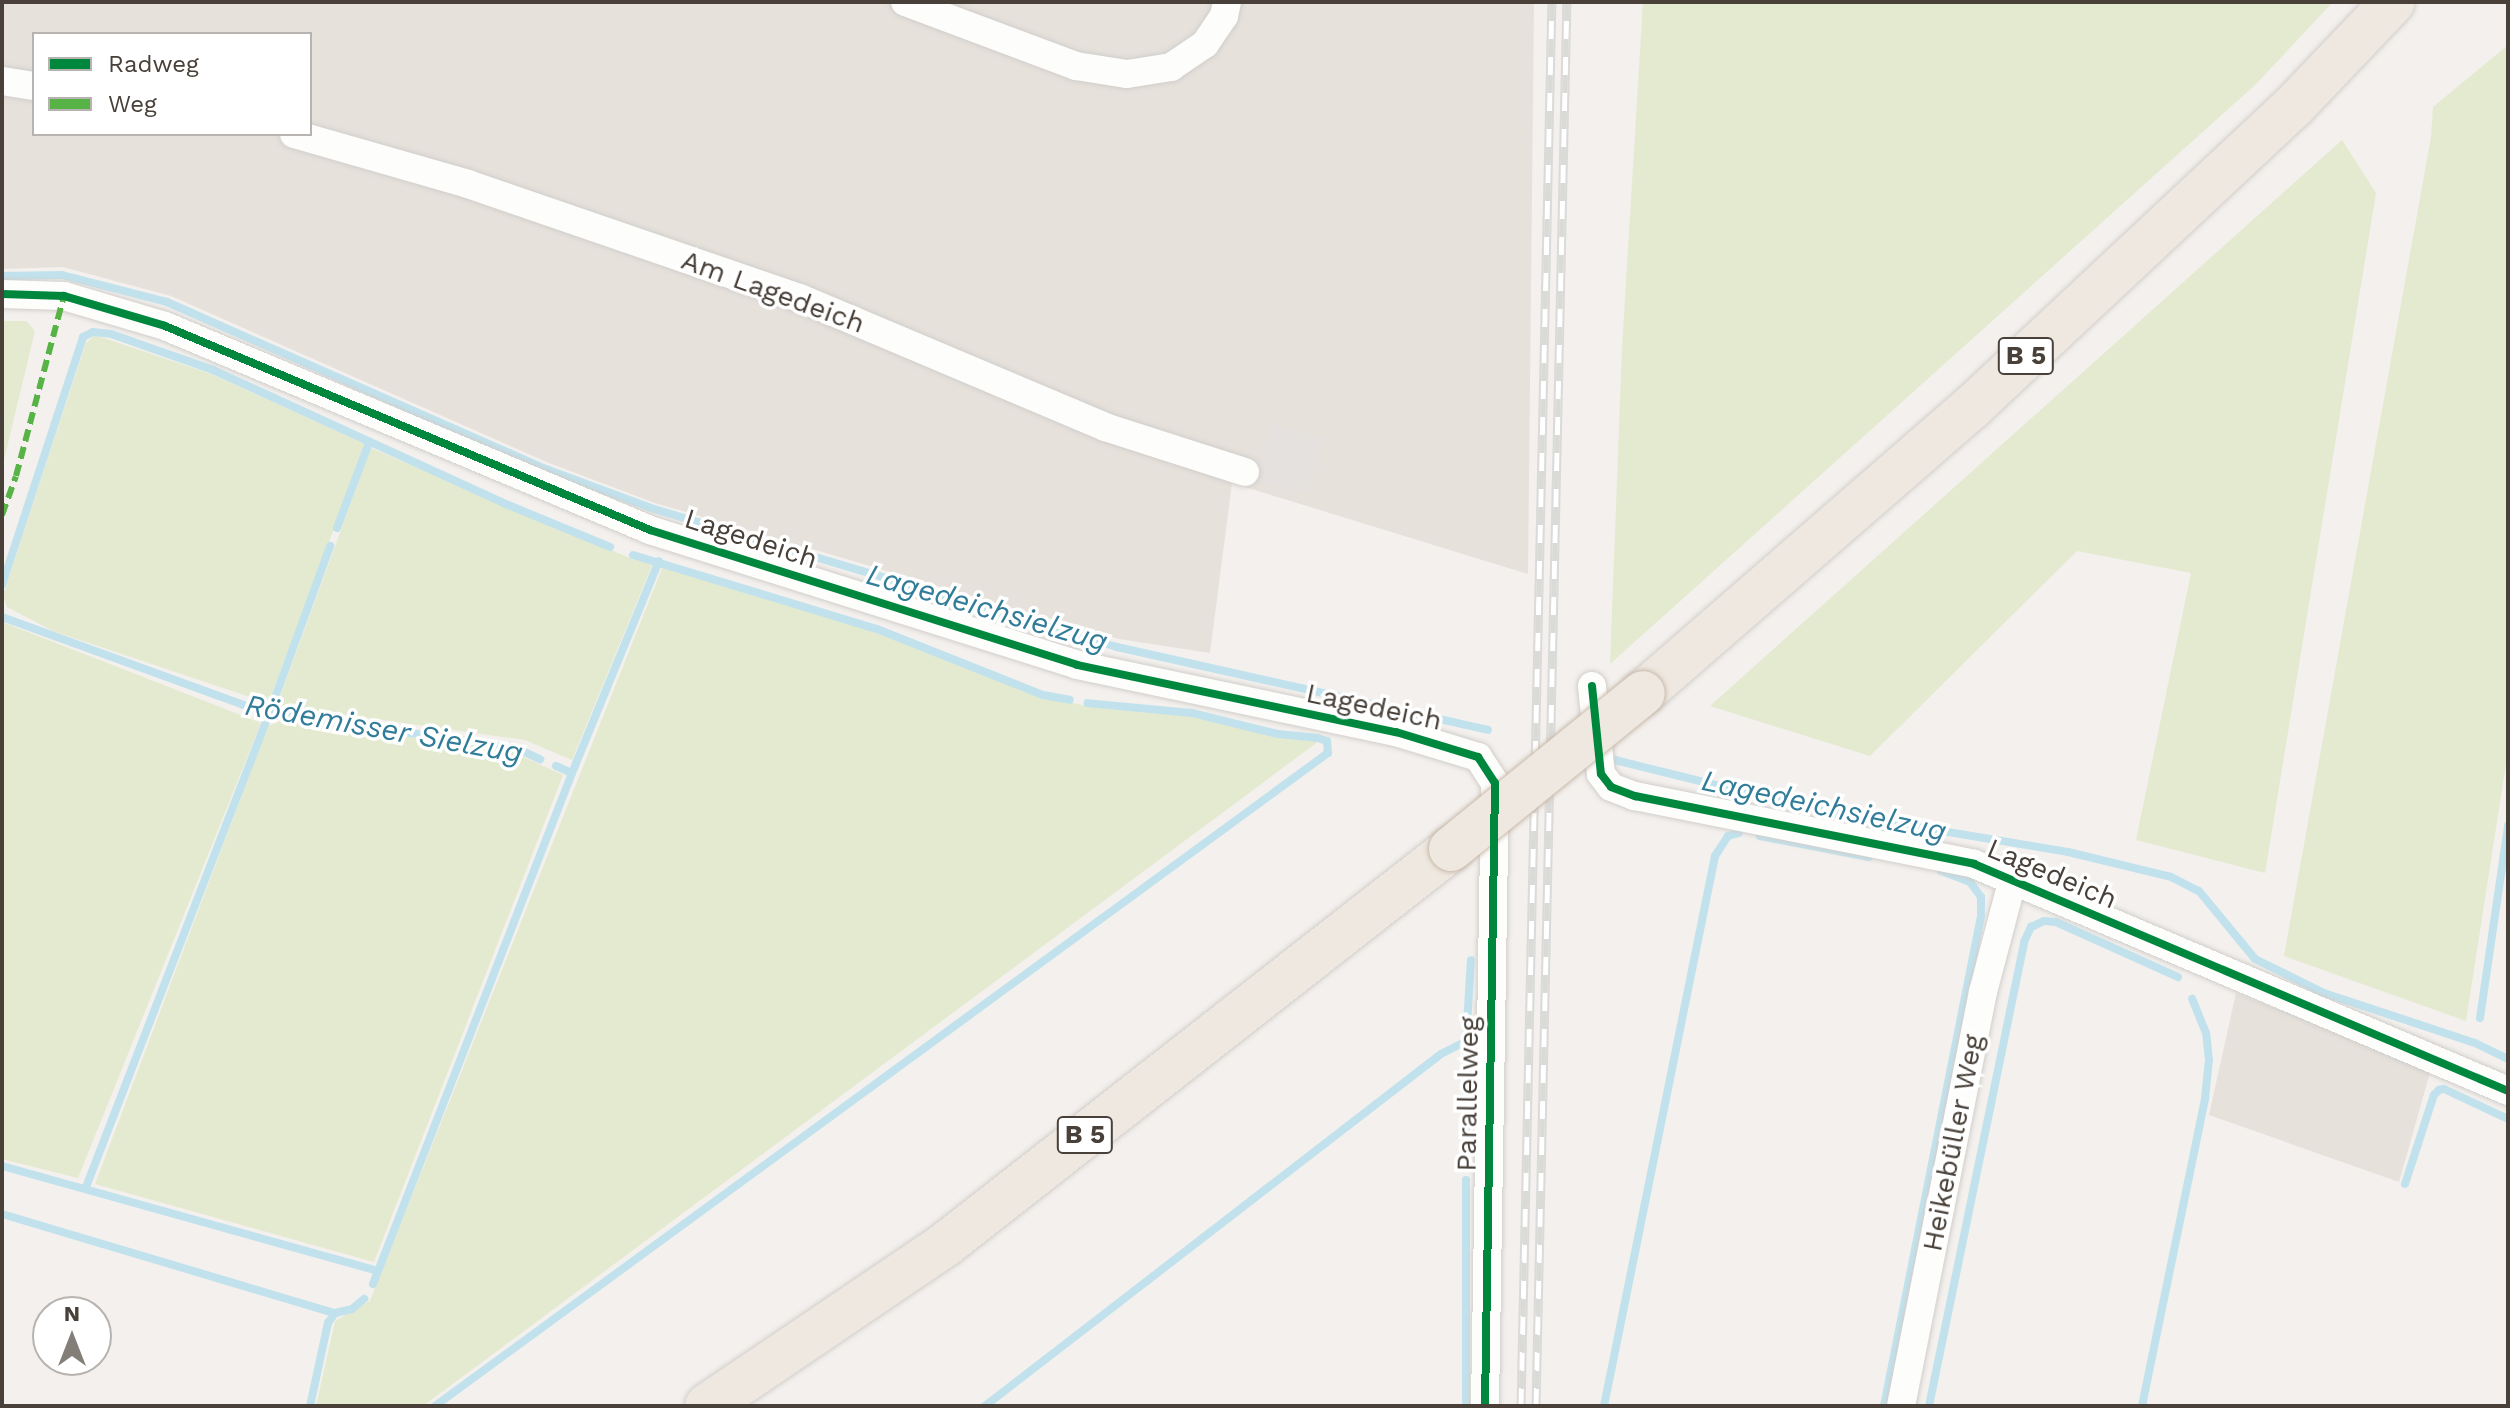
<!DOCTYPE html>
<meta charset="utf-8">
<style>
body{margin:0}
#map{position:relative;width:2510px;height:1408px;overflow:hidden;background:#f3f0ed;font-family:"Work Sans",sans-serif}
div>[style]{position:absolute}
.residential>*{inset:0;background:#e6e1db}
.green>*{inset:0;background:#e4eacf}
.parking>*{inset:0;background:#e4e1de;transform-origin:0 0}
.stream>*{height:8px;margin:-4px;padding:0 4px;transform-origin:4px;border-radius:4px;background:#c1e2ed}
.roads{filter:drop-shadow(0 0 2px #d1cecb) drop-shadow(0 0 2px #d1cecb)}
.minor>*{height:28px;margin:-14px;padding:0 14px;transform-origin:14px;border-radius:14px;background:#fdfdfc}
.trunk>*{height:44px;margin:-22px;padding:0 22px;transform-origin:22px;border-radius:22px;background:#eee8e0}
.rail>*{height:9px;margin-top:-4.5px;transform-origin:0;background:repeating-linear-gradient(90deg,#fff 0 18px,#dadad9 0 36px);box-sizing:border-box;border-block:2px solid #dadad9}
.bridges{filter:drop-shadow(0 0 2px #c9b9aa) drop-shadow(0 0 2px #c9b9aa)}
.trunk-bridge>*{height:44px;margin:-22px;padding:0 22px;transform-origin:22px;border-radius:22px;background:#eee8e0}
.quiet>*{height:6px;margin-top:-3px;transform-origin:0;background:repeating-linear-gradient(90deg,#57b346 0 12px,transparent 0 18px)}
.cycleway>*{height:8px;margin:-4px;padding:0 4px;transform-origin:4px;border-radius:4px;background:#00873e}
span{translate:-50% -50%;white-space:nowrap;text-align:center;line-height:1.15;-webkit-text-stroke:7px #fff;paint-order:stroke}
.shield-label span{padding:2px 6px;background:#fff;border:2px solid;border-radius:6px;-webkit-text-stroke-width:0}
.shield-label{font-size:26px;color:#484039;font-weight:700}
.street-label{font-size:28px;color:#484039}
.water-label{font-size:30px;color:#317c98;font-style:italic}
.frame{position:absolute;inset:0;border:4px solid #484039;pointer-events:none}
.legend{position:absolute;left:32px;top:32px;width:280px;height:104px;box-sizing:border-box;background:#fff;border:2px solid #b6b3b0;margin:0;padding:10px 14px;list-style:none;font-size:24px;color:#484039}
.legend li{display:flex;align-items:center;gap:16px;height:40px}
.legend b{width:40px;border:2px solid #b6b3b0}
.north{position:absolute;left:32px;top:1296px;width:80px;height:80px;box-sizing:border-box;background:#fff;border:2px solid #b6b3b0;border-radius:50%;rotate:0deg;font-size:22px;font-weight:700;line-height:32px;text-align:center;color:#484039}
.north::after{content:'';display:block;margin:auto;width:28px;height:36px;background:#847e78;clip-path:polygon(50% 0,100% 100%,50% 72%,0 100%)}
</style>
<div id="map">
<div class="residential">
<div style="clip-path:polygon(evenodd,2px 2px,1534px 2px,1528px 574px,1232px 483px,1210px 653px,1119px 639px,655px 503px,549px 463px,171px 296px,63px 267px,2px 269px,2px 2px,34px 34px,310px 34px,310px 134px,34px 134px,34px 34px)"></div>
<div style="clip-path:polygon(2236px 993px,2431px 1069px,2399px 1182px,2209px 1115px)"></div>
</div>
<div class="green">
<div style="clip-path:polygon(1643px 2px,2333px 2px,2255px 85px,1610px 664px,1622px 348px)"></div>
<div style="clip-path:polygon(2508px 45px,2508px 751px,2466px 1021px,2284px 956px,2431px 137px,2433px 107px)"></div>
<div style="clip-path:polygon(2342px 140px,2376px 193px,2265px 873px,2136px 840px,2191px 573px,2077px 551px,1870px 756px,1710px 706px)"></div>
<div style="clip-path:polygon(2px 321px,26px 321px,35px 331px,2px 468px)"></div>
<div style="clip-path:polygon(95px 335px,211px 374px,366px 444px,266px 709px,256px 699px,53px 631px,7px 607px,3px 595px,86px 343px)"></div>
<div style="clip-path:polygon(371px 448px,632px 559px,653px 563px,572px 760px,525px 740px,277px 705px)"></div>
<div style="clip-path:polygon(663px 566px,856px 625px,1045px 697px,1087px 706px,1190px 715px,1319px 741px,423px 1406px,316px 1406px,335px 1321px,370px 1301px)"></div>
<div style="clip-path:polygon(2px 622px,261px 723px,78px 1178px,2px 1159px)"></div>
<div style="clip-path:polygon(283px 720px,511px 751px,563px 775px,374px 1262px,95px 1184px,268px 726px)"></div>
</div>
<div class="parking">
<div style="left:1270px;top:424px;width:54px;height:58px;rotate:15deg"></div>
</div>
<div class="stream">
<div style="left:2px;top:276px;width:60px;rotate:-1deg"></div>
<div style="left:62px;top:275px;width:108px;rotate:14.4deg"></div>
<div style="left:167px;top:302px;width:414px;rotate:23.8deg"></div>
<div style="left:546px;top:469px;width:115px;rotate:20.3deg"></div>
<div style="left:654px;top:509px;width:483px;rotate:16.6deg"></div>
<div style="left:1117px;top:647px;width:380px;rotate:12.6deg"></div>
<div style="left:337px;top:528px;width:91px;rotate:-69.4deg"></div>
<div style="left:633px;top:555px;width:255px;rotate:16.9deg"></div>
<div style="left:877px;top:629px;width:179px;rotate:21.7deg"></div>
<div style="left:1043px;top:695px;width:27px;rotate:10deg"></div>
<div style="left:2px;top:585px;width:261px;rotate:-71.9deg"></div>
<div style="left:83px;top:337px;width:11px;rotate:-27deg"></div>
<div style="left:93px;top:332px;width:18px;rotate:6deg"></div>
<div style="left:111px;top:334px;width:108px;rotate:19.4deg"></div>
<div style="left:213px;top:370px;width:317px;rotate:24.6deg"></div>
<div style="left:501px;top:502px;width:118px;rotate:22.4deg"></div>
<div style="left:2px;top:617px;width:284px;rotate:20deg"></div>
<div style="left:269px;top:714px;width:247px;rotate:7.7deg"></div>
<div style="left:514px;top:747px;width:29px;rotate:25deg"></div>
<div style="left:1611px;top:759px;width:216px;rotate:13.9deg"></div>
<div style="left:1821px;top:811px;width:250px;rotate:9.4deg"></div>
<div style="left:2068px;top:852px;width:106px;rotate:13.6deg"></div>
<div style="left:2171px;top:877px;width:31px;rotate:27deg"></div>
<div style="left:2199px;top:891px;width:88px;rotate:50.5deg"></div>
<div style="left:2255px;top:959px;width:77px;rotate:26.2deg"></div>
<div style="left:2324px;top:993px;width:159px;rotate:18.3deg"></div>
<div style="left:2475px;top:1043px;width:37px;rotate:26deg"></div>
<div style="left:556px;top:766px;width:17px;rotate:24deg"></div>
<div style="left:1760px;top:836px;width:111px;rotate:10.9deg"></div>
<div style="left:2480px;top:1018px;width:195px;rotate:-81.7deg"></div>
<div style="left:1466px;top:1162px;width:121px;rotate:-90deg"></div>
<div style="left:1466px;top:1041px;width:81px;rotate:-86.5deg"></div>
<div style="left:2px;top:1166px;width:390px;rotate:15.6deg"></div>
<div style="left:2405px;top:1184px;width:94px;rotate:-72deg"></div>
<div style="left:2434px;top:1095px;width:7px;rotate:-45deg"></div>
<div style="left:2439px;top:1090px;width:5px;rotate:-11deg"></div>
<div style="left:2444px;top:1089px;width:71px;rotate:25.1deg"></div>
<div style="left:86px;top:1187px;width:507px;rotate:-68.85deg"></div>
<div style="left:269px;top:714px;width:179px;rotate:-70deg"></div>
<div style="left:2px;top:1214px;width:347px;rotate:16.6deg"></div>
<div style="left:373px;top:1284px;width:548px;rotate:-68.72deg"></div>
<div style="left:572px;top:773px;width:229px;rotate:-67.7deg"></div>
<div style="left:310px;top:1406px;width:85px;rotate:-77.8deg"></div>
<div style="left:328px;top:1323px;width:12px;rotate:-55deg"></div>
<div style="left:335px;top:1313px;width:17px;rotate:-13deg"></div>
<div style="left:352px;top:1309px;width:16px;rotate:-40deg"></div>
<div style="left:435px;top:1406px;width:1106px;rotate:-36.18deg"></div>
<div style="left:1328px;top:753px;width:12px;rotate:-95deg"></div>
<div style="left:1327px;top:741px;width:9px;rotate:-162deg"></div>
<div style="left:1318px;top:738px;width:40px;rotate:-174.3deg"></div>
<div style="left:1278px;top:734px;width:89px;rotate:-166.3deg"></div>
<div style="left:1192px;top:713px;width:105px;rotate:-174.6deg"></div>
<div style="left:985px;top:1406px;width:576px;rotate:-37.67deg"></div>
<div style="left:1441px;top:1054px;width:28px;rotate:-27deg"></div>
<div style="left:1466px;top:1406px;width:226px;rotate:-90deg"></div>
<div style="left:1604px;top:1406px;width:561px;rotate:-78.59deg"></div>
<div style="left:1715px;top:856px;width:24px;rotate:-57deg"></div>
<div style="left:1728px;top:836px;width:11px;rotate:-15deg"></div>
<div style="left:1884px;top:1406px;width:500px;rotate:-78.8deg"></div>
<div style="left:1981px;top:916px;width:19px;rotate:-90deg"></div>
<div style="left:1981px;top:897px;width:19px;rotate:-126deg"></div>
<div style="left:1970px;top:882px;width:31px;rotate:-159deg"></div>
<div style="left:1929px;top:1406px;width:474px;rotate:-78.4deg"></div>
<div style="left:2024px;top:942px;width:17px;rotate:-65deg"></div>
<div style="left:2031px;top:927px;width:14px;rotate:-25deg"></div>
<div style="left:2044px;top:921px;width:12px;rotate:5deg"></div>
<div style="left:2056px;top:922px;width:134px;rotate:24.3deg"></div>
<div style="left:2142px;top:1406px;width:314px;rotate:-78.4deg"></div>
<div style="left:2205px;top:1098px;width:38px;rotate:-84deg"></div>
<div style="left:2209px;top:1060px;width:27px;rotate:-96deg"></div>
<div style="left:2206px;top:1033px;width:37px;rotate:-112deg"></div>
</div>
<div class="roads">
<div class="minor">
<div style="left:905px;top:2px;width:183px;rotate:20.5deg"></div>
<div style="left:1076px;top:66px;width:52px;rotate:8.9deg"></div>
<div style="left:1127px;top:74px;width:45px;rotate:-9deg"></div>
<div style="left:1171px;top:67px;width:41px;rotate:-34.1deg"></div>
<div style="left:1205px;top:44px;width:34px;rotate:-56deg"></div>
<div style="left:1224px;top:16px;width:14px;rotate:-78deg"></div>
<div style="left:2px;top:81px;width:32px;rotate:9deg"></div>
<div style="left:294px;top:134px;width:181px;rotate:16deg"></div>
<div style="left:468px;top:184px;width:351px;rotate:19deg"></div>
<div style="left:800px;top:298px;width:331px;rotate:22.9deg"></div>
<div style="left:1105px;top:427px;width:147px;rotate:17.8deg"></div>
<div style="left:2px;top:294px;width:62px;rotate:1.8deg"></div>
<div style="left:64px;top:296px;width:105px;rotate:16.5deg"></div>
<div style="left:165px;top:326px;width:526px;rotate:22.81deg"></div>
<div style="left:650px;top:530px;width:448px;rotate:17.5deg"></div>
<div style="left:1077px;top:665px;width:326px;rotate:11.9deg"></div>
<div style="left:1396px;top:732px;width:86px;rotate:17deg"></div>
<div style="left:1478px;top:757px;width:31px;rotate:57deg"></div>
<div style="left:1495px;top:783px;width:623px;rotate:90.92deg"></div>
<div style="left:1592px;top:686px;width:88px;rotate:84.2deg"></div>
<div style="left:1601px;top:774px;width:16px;rotate:52deg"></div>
<div style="left:1611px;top:787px;width:26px;rotate:21deg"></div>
<div style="left:1635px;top:796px;width:346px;rotate:11.3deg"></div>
<div style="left:1974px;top:864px;width:580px;rotate:23.03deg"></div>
<div style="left:1901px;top:1406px;width:422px;rotate:-78.8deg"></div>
<div style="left:1983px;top:992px;width:114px;rotate:-75.2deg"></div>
</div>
<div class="trunk">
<div style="left:1643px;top:693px;width:435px;rotate:-41deg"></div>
<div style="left:1971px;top:408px;width:439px;rotate:-43.1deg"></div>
<div style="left:2292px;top:108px;width:146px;rotate:-46.4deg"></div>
<div style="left:707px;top:1406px;width:289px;rotate:-34.1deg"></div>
<div style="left:946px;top:1244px;width:641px;rotate:-38.03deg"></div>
</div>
</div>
<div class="rail">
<div style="left:1521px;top:1406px;width:1404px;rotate:-88.74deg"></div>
<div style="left:1536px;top:1406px;width:1404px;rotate:-88.74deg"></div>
</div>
<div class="bridges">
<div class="trunk-bridge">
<div style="left:1451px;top:849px;width:247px;rotate:-39.1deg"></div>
</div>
</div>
<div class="quiet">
<div style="left:2px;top:515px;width:41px;rotate:-70.3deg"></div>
<div style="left:16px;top:476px;width:186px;rotate:-75.1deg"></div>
</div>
<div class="cycleway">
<div style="left:2px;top:294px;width:62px;rotate:1.8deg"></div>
<div style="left:64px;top:296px;width:105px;rotate:16.5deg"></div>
<div style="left:165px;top:326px;width:526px;rotate:22.81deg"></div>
<div style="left:650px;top:530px;width:448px;rotate:17.5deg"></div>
<div style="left:1077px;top:665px;width:326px;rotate:11.9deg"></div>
<div style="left:1396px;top:732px;width:86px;rotate:17deg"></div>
<div style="left:1478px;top:757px;width:31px;rotate:57deg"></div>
<div style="left:1495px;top:783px;width:623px;rotate:90.92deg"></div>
<div style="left:1592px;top:686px;width:88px;rotate:84.2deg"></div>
<div style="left:1601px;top:774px;width:16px;rotate:52deg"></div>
<div style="left:1611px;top:787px;width:26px;rotate:21deg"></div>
<div style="left:1635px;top:796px;width:346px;rotate:11.3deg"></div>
<div style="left:1974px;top:864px;width:580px;rotate:23.03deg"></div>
</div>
<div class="shield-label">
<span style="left:2026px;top:356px">B 5</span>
<span style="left:1085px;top:1135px">B 5</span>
</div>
<div class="street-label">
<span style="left:773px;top:292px;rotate:20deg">Am Lagedeich</span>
<span style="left:751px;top:539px;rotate:18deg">Lagedeich</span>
<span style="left:1374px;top:707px;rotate:12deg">Lagedeich</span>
<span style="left:2052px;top:874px;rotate:23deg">Lagedeich</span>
<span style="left:1468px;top:1094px;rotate:-89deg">Parallelweg</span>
<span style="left:1953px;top:1143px;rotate:-79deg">Heikebüller Weg</span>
</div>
<div class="water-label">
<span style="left:987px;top:608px;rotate:16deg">Lagedeichsielzug</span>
<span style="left:384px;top:729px;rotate:10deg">Rödemisser Sielzug</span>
<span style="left:1824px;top:806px;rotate:12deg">Lagedeichsielzug</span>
</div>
<div class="frame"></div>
<ul class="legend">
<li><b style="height:10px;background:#00873e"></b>Radweg</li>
<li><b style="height:10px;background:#57b346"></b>Weg</li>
</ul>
<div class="north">N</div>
</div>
